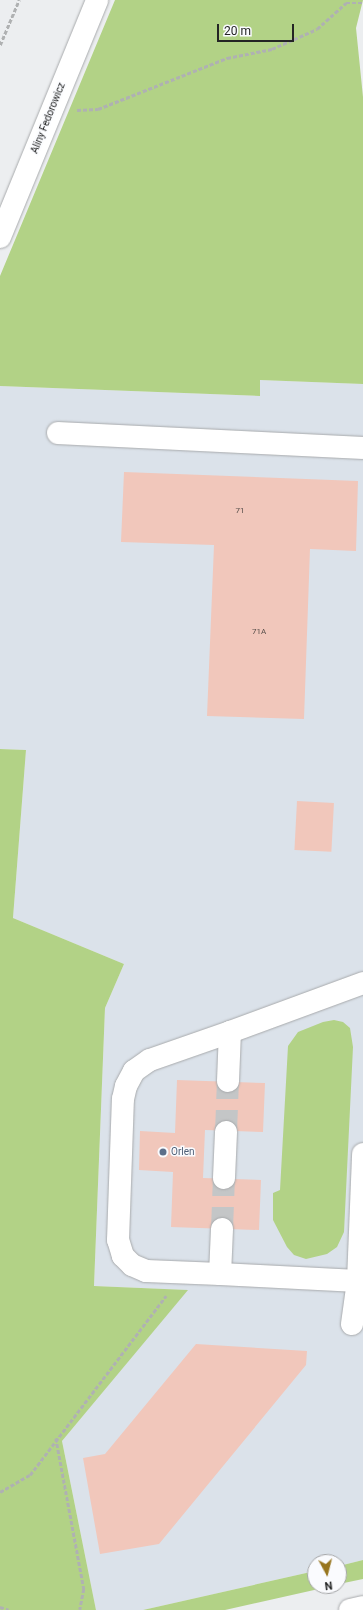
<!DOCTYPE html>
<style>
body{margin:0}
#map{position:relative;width:363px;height:1610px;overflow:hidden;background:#eceef0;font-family:Roboto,sans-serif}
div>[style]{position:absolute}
.built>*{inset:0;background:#dbe2ea}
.green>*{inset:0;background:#b2d286}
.building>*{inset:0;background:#f1c7bb;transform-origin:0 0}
.minor-tunnel>*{height:22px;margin-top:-11px;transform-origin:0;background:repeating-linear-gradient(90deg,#c4c6c7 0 22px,transparent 0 33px)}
.path>*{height:2.5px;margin-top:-1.25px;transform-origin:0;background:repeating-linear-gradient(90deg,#afb1b2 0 4px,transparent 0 6px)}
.roads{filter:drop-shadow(0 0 1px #a8aaac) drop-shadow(0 0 1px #a8aaac)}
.minor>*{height:22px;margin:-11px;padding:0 11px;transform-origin:11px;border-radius:11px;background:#fff}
.highway>*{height:22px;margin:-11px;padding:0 11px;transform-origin:11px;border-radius:11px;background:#fff}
.dots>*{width:11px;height:11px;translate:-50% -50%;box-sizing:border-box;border:2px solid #fafbfe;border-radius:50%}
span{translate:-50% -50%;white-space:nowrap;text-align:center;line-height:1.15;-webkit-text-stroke:3px #fafbfe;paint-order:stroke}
.number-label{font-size:8px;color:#574e4a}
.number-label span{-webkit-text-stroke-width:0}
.street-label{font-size:10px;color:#242525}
.service-label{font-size:10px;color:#4e5e75}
.left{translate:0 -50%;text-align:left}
.north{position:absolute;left:307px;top:1554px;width:40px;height:40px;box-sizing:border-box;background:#fafbfe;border:1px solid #a4a5a7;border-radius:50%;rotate:173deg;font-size:11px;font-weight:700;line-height:16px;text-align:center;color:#242525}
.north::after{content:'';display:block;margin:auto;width:14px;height:18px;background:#97751e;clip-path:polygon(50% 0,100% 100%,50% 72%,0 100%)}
.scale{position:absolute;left:217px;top:24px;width:77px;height:18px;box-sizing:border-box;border:2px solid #242525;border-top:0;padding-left:5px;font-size:12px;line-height:14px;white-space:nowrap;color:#242525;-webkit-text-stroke:3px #fafbfe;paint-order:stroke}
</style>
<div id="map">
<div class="built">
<div style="clip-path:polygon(260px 380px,363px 384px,363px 1560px,339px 1566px,339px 1562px,315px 1562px,315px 1571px,143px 1610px,96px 1610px,62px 1441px,187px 1290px,94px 1286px,105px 1008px,124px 964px,13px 918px,26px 750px,0 749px,0 386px,260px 396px)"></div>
</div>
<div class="green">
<div style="clip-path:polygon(115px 0,363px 0,356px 28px,363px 97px,363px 384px,260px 380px,260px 396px,0 386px,0 276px)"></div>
<div style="clip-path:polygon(0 749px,26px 750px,13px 918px,124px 964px,105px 1008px,94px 1286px,188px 1290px,62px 1441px,96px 1610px,0 1610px)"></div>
<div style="clip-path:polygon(334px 1020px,343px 1022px,350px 1028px,353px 1047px,344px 1232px,337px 1247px,327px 1254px,306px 1259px,294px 1255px,287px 1247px,273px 1220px,273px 1193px,280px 1190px,288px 1046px,298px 1032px,323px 1022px)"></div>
<div style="clip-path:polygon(363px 1560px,363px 1579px,339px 1584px,339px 1566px)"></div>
<div style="clip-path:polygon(315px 1571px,315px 1586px,332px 1586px,225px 1610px,143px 1610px)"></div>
</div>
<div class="building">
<div style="clip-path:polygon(124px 472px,358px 481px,356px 551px,310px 549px,304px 719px,207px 716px,214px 545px,121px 542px)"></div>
<div style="left:297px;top:801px;width:37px;height:49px;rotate:3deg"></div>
<div style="clip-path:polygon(177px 1080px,265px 1083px,263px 1132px,205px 1130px,203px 1178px,261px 1180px,259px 1230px,171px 1227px,173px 1172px,139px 1170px,140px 1131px,175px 1133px)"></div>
<div style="clip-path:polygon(196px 1344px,307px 1351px,306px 1365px,159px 1544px,100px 1554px,83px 1458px,105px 1454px)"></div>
</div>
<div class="minor-tunnel">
<div style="left:226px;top:1132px;width:51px;rotate:-87.8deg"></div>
<div style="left:222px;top:1229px;width:51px;rotate:-87.8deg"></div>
</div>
<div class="path">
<div style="left:0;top:45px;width:49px;rotate:-67.1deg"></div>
<div style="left:77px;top:110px;width:21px;rotate:-3deg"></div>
<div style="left:98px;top:109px;width:139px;rotate:-21.6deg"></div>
<div style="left:227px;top:58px;width:46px;rotate:-11.3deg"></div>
<div style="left:272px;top:49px;width:49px;rotate:-24deg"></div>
<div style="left:317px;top:29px;width:39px;rotate:-42deg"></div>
<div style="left:346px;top:3px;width:17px"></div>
<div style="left:56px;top:1438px;width:154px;rotate:79.5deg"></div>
<div style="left:84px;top:1589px;width:21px;rotate:101deg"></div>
<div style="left:0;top:1492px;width:34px;rotate:-30deg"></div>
<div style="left:30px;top:1475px;width:225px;rotate:-52.8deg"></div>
<div style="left:0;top:1607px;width:9px;rotate:18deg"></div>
</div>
<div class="roads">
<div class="minor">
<div style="left:0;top:237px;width:256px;rotate:-67.7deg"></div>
<div style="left:58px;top:433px;width:305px;rotate:2.8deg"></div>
<div style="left:228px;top:1081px;width:49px;rotate:-87.7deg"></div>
<div style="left:230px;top:1032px;width:142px;rotate:-20.2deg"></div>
<div style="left:224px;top:1178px;width:46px;rotate:-87.5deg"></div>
<div style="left:222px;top:1229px;width:45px;rotate:92.5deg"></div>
<div style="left:220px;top:1274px;width:138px;rotate:2.9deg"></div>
<div style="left:220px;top:1274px;width:74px;rotate:-177.7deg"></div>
<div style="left:146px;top:1271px;width:15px;rotate:-157deg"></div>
<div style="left:132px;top:1265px;width:13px;rotate:-135deg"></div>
<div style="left:123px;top:1256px;width:17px;rotate:-107deg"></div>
<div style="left:118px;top:1240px;width:141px;rotate:-88deg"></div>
<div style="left:123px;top:1099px;width:13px;rotate:-77deg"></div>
<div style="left:126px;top:1086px;width:17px;rotate:-62deg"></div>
<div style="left:134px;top:1071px;width:19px;rotate:-35deg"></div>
<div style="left:150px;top:1060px;width:85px;rotate:-19.3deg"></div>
<div style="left:352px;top:1324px;width:43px;rotate:-82.1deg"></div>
<div style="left:358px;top:1281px;width:127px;rotate:-87.7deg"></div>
</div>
<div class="highway">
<div style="left:350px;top:1610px;width:13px;rotate:-13deg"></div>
</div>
</div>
<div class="dots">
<div style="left:163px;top:1152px;background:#5c6f8a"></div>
</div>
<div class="number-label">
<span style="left:240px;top:511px">71</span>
<span style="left:259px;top:632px">71A</span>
</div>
<div class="street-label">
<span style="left:48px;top:118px;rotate:-68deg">Aliny Fedorowicz</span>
</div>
<div class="service-label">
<span class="left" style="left:171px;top:1152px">Orlen</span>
</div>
<div class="north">N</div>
<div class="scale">20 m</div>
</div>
